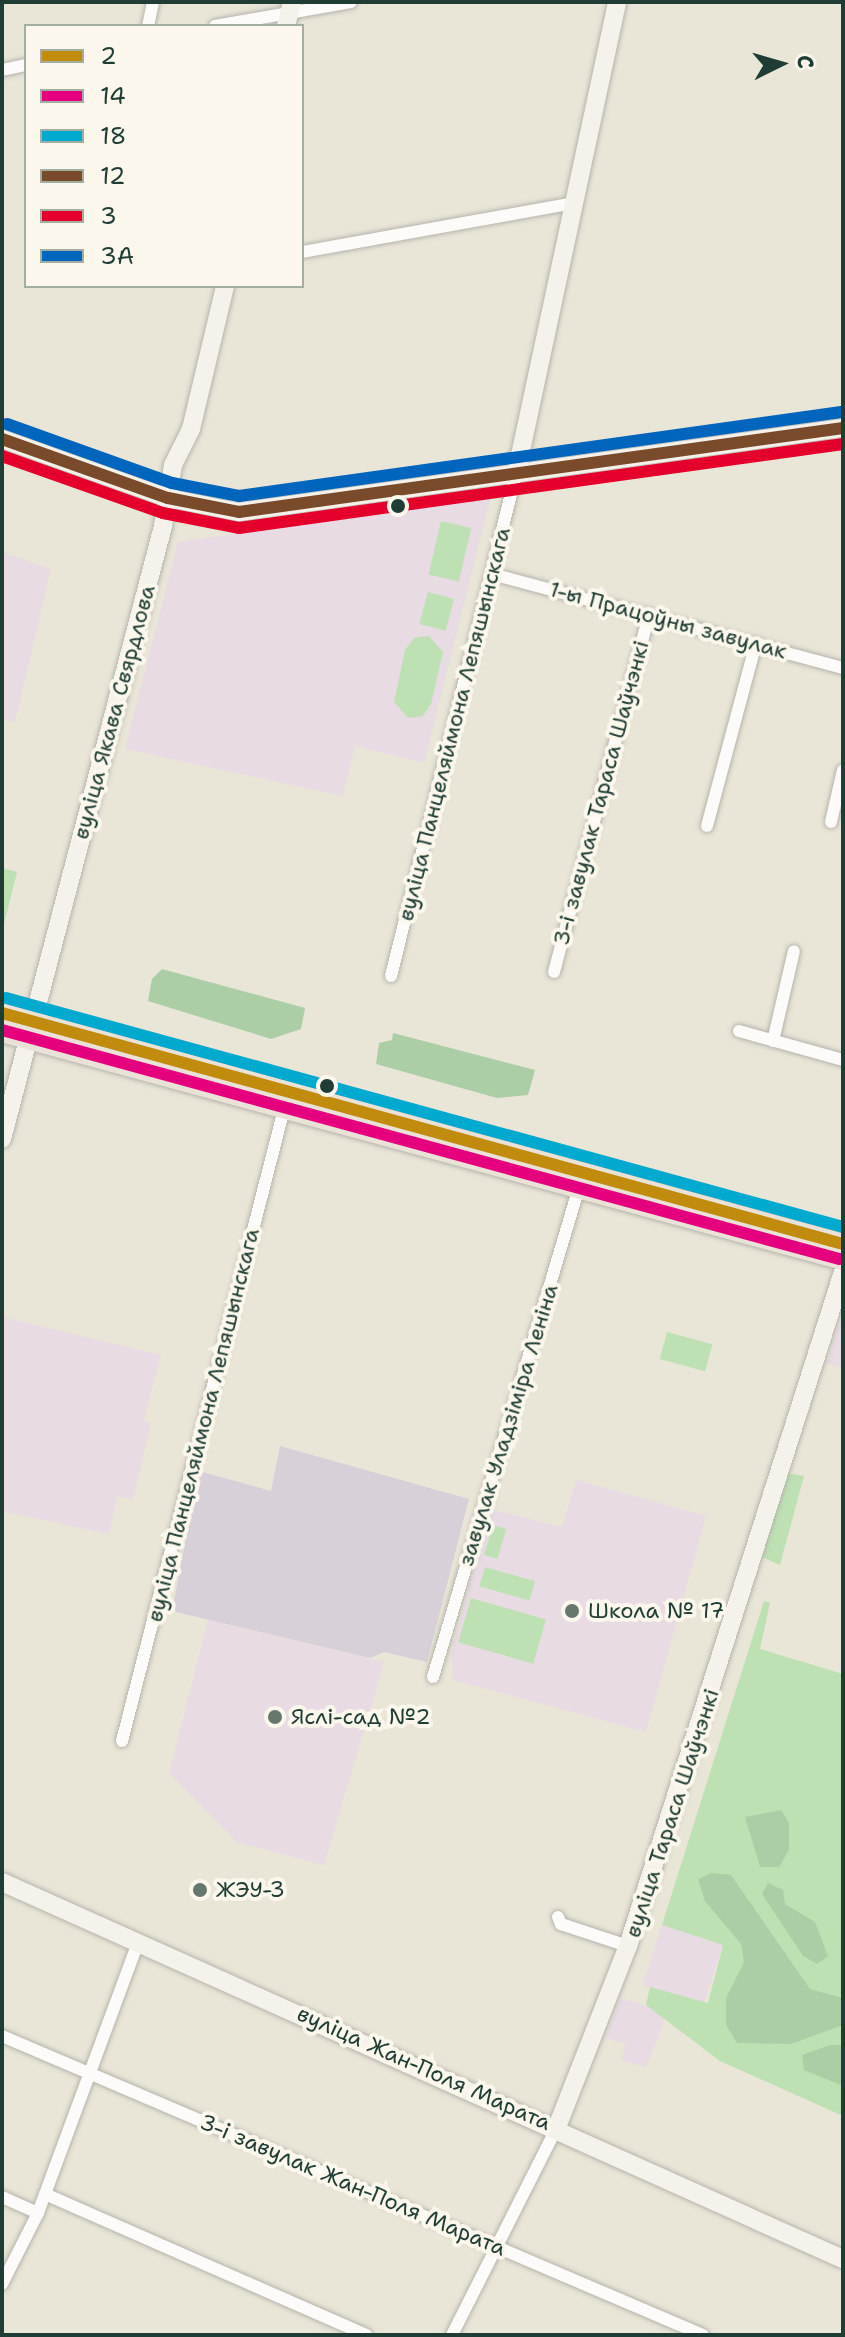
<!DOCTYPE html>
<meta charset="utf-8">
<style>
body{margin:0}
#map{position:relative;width:845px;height:2337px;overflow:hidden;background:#e9e5d7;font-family:"Shantell Sans",sans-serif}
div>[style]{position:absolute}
.built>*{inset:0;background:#e8dbe4;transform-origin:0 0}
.industrial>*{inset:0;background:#d7d0d8}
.green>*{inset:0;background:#bde1b3;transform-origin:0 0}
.forest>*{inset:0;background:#accea7}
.roads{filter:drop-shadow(0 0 2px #b5b5ac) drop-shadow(0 0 2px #b5b5ac)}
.street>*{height:12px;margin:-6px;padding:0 6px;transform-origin:6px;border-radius:6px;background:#fcfbf9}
.secondary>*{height:18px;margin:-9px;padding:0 9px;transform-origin:9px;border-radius:9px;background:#f5f2eb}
.primary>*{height:20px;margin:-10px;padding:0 10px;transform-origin:10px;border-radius:10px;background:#ebe2d7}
.bus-1>*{height:12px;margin:-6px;padding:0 6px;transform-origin:6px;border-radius:6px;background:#c18c0d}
.bus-2>*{height:12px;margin:-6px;padding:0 6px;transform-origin:6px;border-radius:6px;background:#e5007d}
.bus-3>*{height:12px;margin:-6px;padding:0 6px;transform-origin:6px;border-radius:6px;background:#00a9ce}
.bus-4>*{height:12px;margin:-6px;padding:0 6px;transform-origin:6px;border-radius:6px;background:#7a4b2a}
.bus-5>*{height:12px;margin:-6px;padding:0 6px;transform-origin:6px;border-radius:6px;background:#e4002b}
.bus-6>*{height:12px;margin:-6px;padding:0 6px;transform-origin:6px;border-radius:6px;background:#0065bd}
.dots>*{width:22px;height:22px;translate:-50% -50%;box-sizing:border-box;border:4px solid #fbf7ec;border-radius:50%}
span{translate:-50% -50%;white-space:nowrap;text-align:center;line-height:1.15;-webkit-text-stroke:8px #fbf7ec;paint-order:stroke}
.street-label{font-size:22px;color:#1f3d34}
.poi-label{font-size:22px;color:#1f3d34}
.left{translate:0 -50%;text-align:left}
.frame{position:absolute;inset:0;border:4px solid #1f3d34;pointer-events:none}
.legend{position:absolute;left:24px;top:24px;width:280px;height:264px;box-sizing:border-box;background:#fbf7ec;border:2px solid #a3ada2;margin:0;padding:10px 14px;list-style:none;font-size:24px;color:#1f3d34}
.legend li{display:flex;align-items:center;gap:16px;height:40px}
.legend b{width:40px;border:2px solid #a3ada2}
.north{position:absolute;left:741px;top:24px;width:80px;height:80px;-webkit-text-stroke:6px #fbf7ec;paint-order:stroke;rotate:85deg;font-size:22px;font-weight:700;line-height:32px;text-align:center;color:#1f3d34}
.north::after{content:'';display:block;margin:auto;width:28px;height:36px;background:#1f3d34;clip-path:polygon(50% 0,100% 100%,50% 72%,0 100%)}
</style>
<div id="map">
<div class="built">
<div style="clip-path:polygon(491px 496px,424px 763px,355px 746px,343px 796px,125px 749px,178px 542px)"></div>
<div style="clip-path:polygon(2px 552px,51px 569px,15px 722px,2px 719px)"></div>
<div style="clip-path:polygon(843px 1311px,843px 1368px,827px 1363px)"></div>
<div style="clip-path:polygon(2px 1317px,161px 1355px,144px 1420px,151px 1423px,133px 1500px,117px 1496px,109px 1534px,2px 1511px)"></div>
<div style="clip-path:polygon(576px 1480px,706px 1516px,646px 1732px,453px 1680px,451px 1653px,491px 1509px,562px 1527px)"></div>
<div style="clip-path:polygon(208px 1620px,384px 1662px,324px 1865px,237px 1842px,169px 1773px)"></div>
<div style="left:662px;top:1925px;width:64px;height:63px;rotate:18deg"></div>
<div style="clip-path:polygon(620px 1998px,658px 2009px,665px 2020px,646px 2067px,621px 2060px,626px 2044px,606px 2038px)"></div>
</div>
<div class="industrial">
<div style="clip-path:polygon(280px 1446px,469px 1499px,427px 1662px,384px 1652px,370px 1658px,176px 1612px,173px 1606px,199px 1471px,271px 1491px)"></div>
</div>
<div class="green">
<div style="left:441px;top:521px;width:31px;height:55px;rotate:13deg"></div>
<div style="left:428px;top:592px;width:27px;height:33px;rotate:15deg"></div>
<div style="clip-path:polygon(429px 636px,443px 652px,431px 704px,423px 716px,408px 718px,394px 702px,405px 650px,414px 638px)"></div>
<div style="clip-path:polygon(2px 868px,17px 872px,4px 924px,2px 924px)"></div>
<div style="left:667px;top:1332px;width:47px;height:28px;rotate:15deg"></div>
<div style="clip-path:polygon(787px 1473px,804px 1476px,780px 1565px,762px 1557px)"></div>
<div style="left:493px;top:1525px;width:14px;height:31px;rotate:17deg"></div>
<div style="left:485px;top:1567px;width:52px;height:20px;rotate:16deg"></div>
<div style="left:471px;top:1598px;width:78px;height:46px;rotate:16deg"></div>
<div style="clip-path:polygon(764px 1601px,770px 1603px,760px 1649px,843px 1674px,843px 2116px,720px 2061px,646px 2005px,650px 1987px,708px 2003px,723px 1945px,662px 1925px)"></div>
</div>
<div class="forest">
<div style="clip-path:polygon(162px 969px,305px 1008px,301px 1029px,271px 1039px,148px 1001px,152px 979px)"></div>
<div style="clip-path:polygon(393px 1033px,535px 1070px,528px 1095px,497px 1098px,376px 1064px,379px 1043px,392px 1040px)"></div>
<div style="clip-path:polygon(781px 1810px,789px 1823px,789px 1850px,779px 1867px,760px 1867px,745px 1817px)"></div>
<div style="clip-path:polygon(712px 1873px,731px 1875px,810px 1989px,843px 1998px,843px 2025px,791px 2044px,737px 2043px,726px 2025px,726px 1998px,744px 1962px,741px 1944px,705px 1901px,698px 1879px)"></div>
<div style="clip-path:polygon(768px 1883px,783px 1890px,785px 1904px,815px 1922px,828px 1956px,817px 1964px,803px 1956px,762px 1894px)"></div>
<div style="clip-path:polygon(830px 2045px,843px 2045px,843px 2086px,804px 2070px,802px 2055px)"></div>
</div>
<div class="roads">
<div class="street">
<div style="left:148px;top:26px;width:25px;rotate:-78deg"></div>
<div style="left:215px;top:26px;width:138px;rotate:-10deg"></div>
<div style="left:2px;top:70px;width:25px;rotate:-12deg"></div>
<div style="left:302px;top:252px;width:277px;rotate:-10.2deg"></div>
<div style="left:492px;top:574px;width:363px;rotate:15deg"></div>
<div style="left:831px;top:822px;width:53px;rotate:-77deg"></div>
<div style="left:707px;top:826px;width:189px;rotate:-75deg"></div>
<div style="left:554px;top:972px;width:370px;rotate:-75.1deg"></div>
<div style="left:391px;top:976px;width:517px;rotate:-76.02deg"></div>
<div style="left:739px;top:1031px;width:108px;rotate:15.6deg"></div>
<div style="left:773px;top:1041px;width:92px;rotate:-76.9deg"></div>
<div style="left:433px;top:1677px;width:514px;rotate:-73.4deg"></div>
<div style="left:122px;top:1741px;width:652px;rotate:-75.62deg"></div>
<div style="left:558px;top:1917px;width:8px;rotate:67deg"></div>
<div style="left:561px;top:1924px;width:71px;rotate:18.2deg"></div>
<div style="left:2px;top:2036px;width:762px;rotate:23.1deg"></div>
<div style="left:45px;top:2194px;width:351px;rotate:23.7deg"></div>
<div style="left:2px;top:2197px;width:39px;rotate:24deg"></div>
<div style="left:2px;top:2284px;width:80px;rotate:-63.1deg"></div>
<div style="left:38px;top:2213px;width:289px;rotate:-69.7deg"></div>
<div style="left:452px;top:2335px;width:233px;rotate:-63.2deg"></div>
</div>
<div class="secondary">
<div style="left:286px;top:26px;width:25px;rotate:-76deg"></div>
<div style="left:2px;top:439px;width:176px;rotate:19.6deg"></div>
<div style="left:168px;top:498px;width:72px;rotate:11.2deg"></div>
<div style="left:239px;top:512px;width:610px;rotate:-7.92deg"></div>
<div style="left:516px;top:474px;width:483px;rotate:-77.9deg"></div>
<div style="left:2px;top:1139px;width:634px;rotate:-75.28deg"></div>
<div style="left:163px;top:526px;width:62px;rotate:-80.7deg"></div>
<div style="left:173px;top:465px;width:40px;rotate:-63.4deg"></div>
<div style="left:191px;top:429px;width:147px;rotate:-76.6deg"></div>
<div style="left:2px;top:1882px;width:922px;rotate:24.15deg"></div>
<div style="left:557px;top:2127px;width:194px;rotate:-68.6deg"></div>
<div style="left:628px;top:1946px;width:707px;rotate:-72.31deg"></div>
</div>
<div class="primary">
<div style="left:2px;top:1013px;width:872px;rotate:15.36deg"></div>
<div style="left:2px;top:1032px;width:871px;rotate:15.17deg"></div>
</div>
</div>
<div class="bus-1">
<div style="left:2px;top:1013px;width:872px;rotate:15.36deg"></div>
</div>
<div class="bus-2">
<div style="left:2px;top:1030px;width:868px;rotate:15.3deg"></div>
</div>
<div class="bus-3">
<div style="left:6px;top:998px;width:868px;rotate:15.3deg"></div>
</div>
<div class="bus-4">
<div style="left:2px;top:439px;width:176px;rotate:19.6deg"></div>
<div style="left:168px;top:498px;width:72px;rotate:11.2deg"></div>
<div style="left:239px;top:512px;width:610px;rotate:-7.92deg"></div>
</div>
<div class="bus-5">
<div style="left:2px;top:456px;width:171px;rotate:19.5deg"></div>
<div style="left:163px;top:513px;width:77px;rotate:11.2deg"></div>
<div style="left:239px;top:528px;width:610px;rotate:-7.92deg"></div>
</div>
<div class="bus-6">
<div style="left:7px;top:424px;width:175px;rotate:19.7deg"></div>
<div style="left:172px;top:483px;width:68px;rotate:11deg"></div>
<div style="left:239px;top:496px;width:608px;rotate:-7.94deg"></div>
</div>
<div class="dots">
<div style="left:398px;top:506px;background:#1f3d34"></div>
<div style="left:327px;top:1086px;background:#1f3d34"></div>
<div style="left:572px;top:1611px;background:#66786d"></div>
<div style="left:275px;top:1717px;background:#66786d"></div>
<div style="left:200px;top:1890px;background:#66786d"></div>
</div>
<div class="street-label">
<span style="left:668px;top:620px;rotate:15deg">1-ы Працоўны завулак</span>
<span style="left:114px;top:712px;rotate:-75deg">вуліца Якава Свярдлова</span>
<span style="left:454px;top:724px;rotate:-76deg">вуліца Панцеляймона Лепяшынскага</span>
<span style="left:601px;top:793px;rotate:-75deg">3-і завулак Тараса Шаўчэнкі</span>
<span style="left:203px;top:1425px;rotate:-76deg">вуліца Панцеляймона Лепяшынскага</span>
<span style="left:508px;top:1425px;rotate:-73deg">завулак Уладзіміра Леніна</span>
<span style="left:672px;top:1813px;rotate:-72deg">вуліца Тараса Шаўчэнкі</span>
<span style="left:424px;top:2068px;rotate:24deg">вуліца Жан-Поля Марата</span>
<span style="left:353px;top:2185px;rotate:23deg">3-і завулак Жан-Поля Марата</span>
</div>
<div class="poi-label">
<span class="left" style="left:588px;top:1611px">Школа № 17</span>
<span class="left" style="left:291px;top:1717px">Яслі-сад №2</span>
<span class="left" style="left:216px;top:1890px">ЖЭУ-3</span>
</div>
<div class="frame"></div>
<ul class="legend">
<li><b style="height:10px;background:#c18c0d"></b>2</li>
<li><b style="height:10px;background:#e5007d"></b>14</li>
<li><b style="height:10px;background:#00a9ce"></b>18</li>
<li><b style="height:10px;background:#7a4b2a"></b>12</li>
<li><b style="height:10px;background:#e4002b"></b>3</li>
<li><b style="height:10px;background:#0065bd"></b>3А</li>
</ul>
<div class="north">С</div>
</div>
